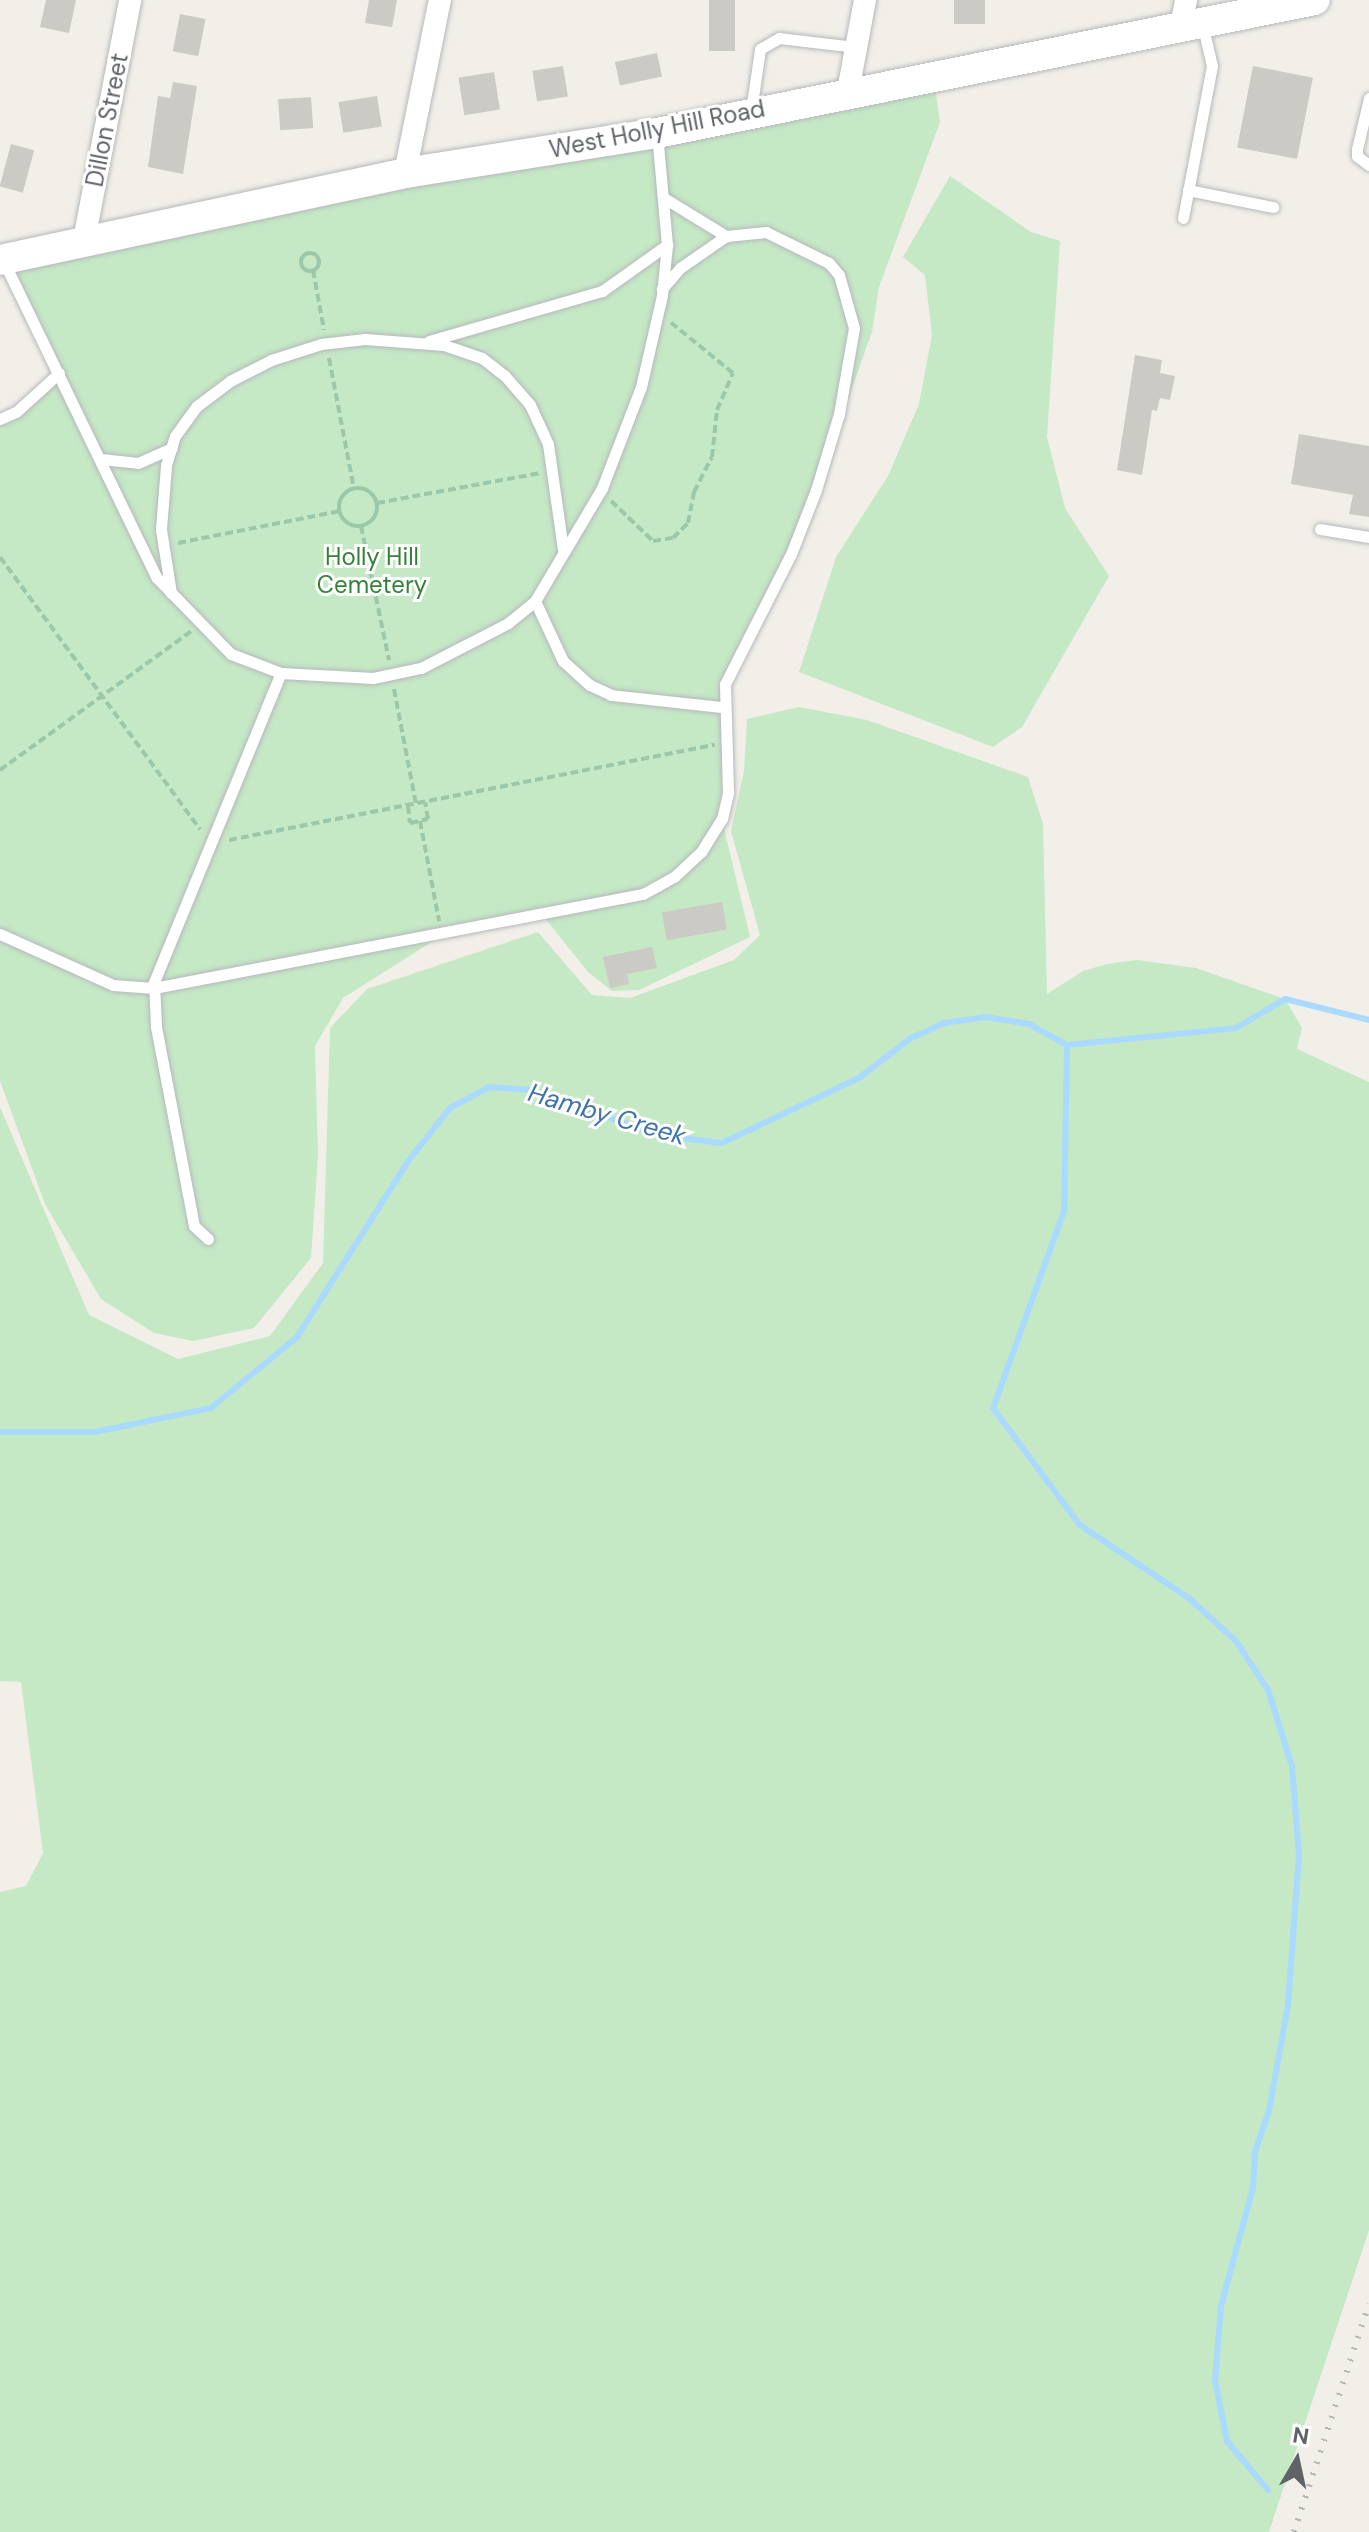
<!DOCTYPE html>
<style>
body{margin:0}
#map{position:relative;width:1369px;height:2532px;overflow:hidden;background:#f1efe8;font-family:"DM Sans",sans-serif}
div>[style]{position:absolute}
.green>*{inset:0;background:#c5e8c5}
.stream>*{height:6px;margin:-3px;padding:0 3px;transform-origin:3px;border-radius:3px;background:#aadaff}
.building>*{inset:0;background:#cccac5;transform-origin:0 0}
.path>*{height:4px;margin-top:-2px;transform-origin:0;background:repeating-linear-gradient(90deg,#9cc7a9 0 8px,transparent 0 12px)}
.path>.ring{margin:-2px;padding:0;box-sizing:content-box;background:none;border:4px solid #9cc7a9;border-radius:50%}
.roads{filter:drop-shadow(0 0 2px #b5b8bc) drop-shadow(0 0 2px #b5b8bc)}
.lane>*{height:11px;margin:-5.5px;padding:0 5.5px;transform-origin:5.5px;border-radius:5.5px;background:#fff}
.street>*{height:22px;margin:-11px;padding:0 11px;transform-origin:11px;border-radius:11px;background:#fff}
.secondary>*{height:30px;margin:-15px;padding:0 15px;transform-origin:15px;border-radius:15px;background:#fff}
.rail>*{height:6px;margin-top:-3px;transform-origin:0;background:repeating-linear-gradient(90deg,#b6b7b8 0 2px,transparent 0 12px)}
span{translate:-50% -50%;white-space:nowrap;text-align:center;line-height:1.15;-webkit-text-stroke:6px #fff;paint-order:stroke}
.street-label{font-size:24px;color:#5f6368}
.park-label{font-size:24px;color:#348238}
.water-label{font-size:26px;color:#4174aa;font-style:italic}
.north{position:absolute;left:1257px;top:2420px;width:80px;height:80px;-webkit-text-stroke:6px #fff;paint-order:stroke;rotate:9deg;font-size:22px;font-weight:700;line-height:32px;text-align:center;color:#5f6368}
.north::after{content:'';display:block;margin:auto;width:28px;height:36px;background:#5f6368;clip-path:polygon(50% 0,100% 100%,50% 72%,0 100%)}
</style>
<div id="map">
<div class="green">
<div style="clip-path:polygon(933px 74px,940px 122px,879px 287px,872px 332px,814px 494px,725px 684px,722px 820px,750px 937px,639px 990px,612px 991px,588px 972px,543px 916px,441px 936px,343px 998px,315px 1046px,318px 1155px,311px 1258px,254px 1328px,193px 1341px,154px 1333px,101px 1299px,45px 1204px,0 1081px,0 419px,58px 373px,2px 259px)"></div>
<div style="clip-path:polygon(950px 176px,1031px 232px,1060px 241px,1047px 437px,1065px 508px,1109px 576px,1022px 727px,993px 747px,799px 672px,836px 557px,888px 476px,919px 404px,932px 335px,925px 275px,903px 257px)"></div>
<div style="clip-path:polygon(799px 707px,867px 720px,1028px 777px,1043px 824px,1047px 994px,1083px 971px,1107px 964px,1137px 960px,1196px 968px,1285px 999px,1302px 1028px,1297px 1049px,1369px 1082px,1369px 2230px,1269px 2532px,0 2532px,0 1892px,26px 1886px,43px 1853px,21px 1682px,0 1681px,0 1107px,89px 1315px,178px 1359px,270px 1336px,323px 1263px,330px 1028px,367px 989px,538px 932px,592px 995px,630px 998px,734px 960px,760px 935px,731px 831px,744px 771px,747px 719px)"></div>
</div>
<div class="stream">
<div style="left:1067px;top:1045px;width:166px;rotate:91deg"></div>
<div style="left:1064px;top:1211px;width:209px;rotate:109.8deg"></div>
<div style="left:993px;top:1408px;width:146px;rotate:53.4deg"></div>
<div style="left:1080px;top:1525px;width:133px;rotate:33.9deg"></div>
<div style="left:1190px;top:1599px;width:62px;rotate:42.4deg"></div>
<div style="left:1236px;top:1641px;width:59px;rotate:56.9deg"></div>
<div style="left:1268px;top:1690px;width:80px;rotate:72.5deg"></div>
<div style="left:1292px;top:1766px;width:89px;rotate:85.5deg"></div>
<div style="left:1299px;top:1855px;width:150px;rotate:94.2deg"></div>
<div style="left:1288px;top:2005px;width:108px;rotate:100.2deg"></div>
<div style="left:1269px;top:2111px;width:43px;rotate:108.9deg"></div>
<div style="left:1255px;top:2152px;width:36px;rotate:93deg"></div>
<div style="left:1253px;top:2188px;width:122px;rotate:105.2deg"></div>
<div style="left:1221px;top:2306px;width:75px;rotate:94.6deg"></div>
<div style="left:1215px;top:2381px;width:61px;rotate:78.7deg"></div>
<div style="left:1227px;top:2441px;width:64px;rotate:50.1deg"></div>
<div style="left:0;top:1432px;width:95px"></div>
<div style="left:95px;top:1432px;width:118px;rotate:-11.7deg"></div>
<div style="left:211px;top:1408px;width:112px;rotate:-39.5deg"></div>
<div style="left:297px;top:1337px;width:209px;rotate:-57.7deg"></div>
<div style="left:409px;top:1160px;width:66px;rotate:-51.7deg"></div>
<div style="left:450px;top:1108px;width:44px;rotate:-28.3deg"></div>
<div style="left:489px;top:1087px;width:42px;rotate:4.1deg"></div>
<div style="left:531px;top:1090px;width:135px;rotate:19.5deg"></div>
<div style="left:658px;top:1135px;width:64px;rotate:7.1deg"></div>
<div style="left:722px;top:1143px;width:152px;rotate:-25.4deg"></div>
<div style="left:859px;top:1078px;width:66px;rotate:-37.6deg"></div>
<div style="left:911px;top:1038px;width:36px;rotate:-24deg"></div>
<div style="left:944px;top:1023px;width:42px;rotate:-8.1deg"></div>
<div style="left:986px;top:1017px;width:44px;rotate:9.2deg"></div>
<div style="left:1029px;top:1024px;width:43px;rotate:28.9deg"></div>
<div style="left:1067px;top:1045px;width:170px;rotate:-5.7deg"></div>
<div style="left:1236px;top:1028px;width:57px;rotate:-30.6deg"></div>
<div style="left:1285px;top:999px;width:87px;rotate:14deg"></div>
</div>
<div class="building">
<div style="clip-path:polygon(46px 0,76px 0,69px 33px,40px 27px)"></div>
<div style="clip-path:polygon(369px 0,397px 0,392px 27px,365px 23px)"></div>
<div style="left:709px;top:0;width:26px;height:51px"></div>
<div style="left:954px;top:0;width:31px;height:24px"></div>
<div style="left:180px;top:14px;width:26px;height:38px;rotate:11deg"></div>
<div style="left:657px;top:53px;width:24px;height:43px;rotate:78deg"></div>
<div style="left:563px;top:66px;width:31px;height:31px;rotate:81deg"></div>
<div style="left:1253px;top:66px;width:61px;height:83px;rotate:11deg"></div>
<div style="left:494px;top:72px;width:38px;height:36px;rotate:81deg"></div>
<div style="clip-path:polygon(173px 82px,197px 86px,183px 174px,148px 167px,158px 96px,170px 98px)"></div>
<div style="left:377px;top:96px;width:31px;height:39px;rotate:81deg"></div>
<div style="left:311px;top:97px;width:31px;height:33px;rotate:86deg"></div>
<div style="left:11px;top:144px;width:24px;height:44px;rotate:15deg"></div>
<div style="clip-path:polygon(1135px 355px,1162px 360px,1160px 373px,1175px 376px,1170px 400px,1160px 398px,1157px 411px,1152px 410px,1142px 475px,1117px 470px)"></div>
<div style="clip-path:polygon(1299px 434px,1369px 446px,1369px 517px,1349px 514px,1353px 495px,1291px 484px)"></div>
<div style="left:722px;top:902px;width:28px;height:61px;rotate:80deg"></div>
<div style="clip-path:polygon(652px 947px,657px 968px,627px 974px,629px 984px,610px 988px,603px 957px)"></div>
</div>
<div class="path">
<div class="ring" style="left:301px;top:253px;width:14px;height:14px"></div>
<div style="left:313px;top:270px;width:61px;rotate:79.6deg"></div>
<div style="left:329px;top:358px;width:133px;rotate:79.2deg"></div>
<div class="ring" style="left:339px;top:488px;width:34px;height:34px"></div>
<div style="left:611px;top:501px;width:58px;rotate:43.6deg"></div>
<div style="left:653px;top:541px;width:20px;rotate:-9deg"></div>
<div style="left:673px;top:538px;width:21px;rotate:-45deg"></div>
<div style="left:688px;top:523px;width:32px;rotate:-79deg"></div>
<div style="left:694px;top:492px;width:39px;rotate:-63deg"></div>
<div style="left:712px;top:457px;width:47px;rotate:-83.9deg"></div>
<div style="left:717px;top:410px;width:40px;rotate:-66.6deg"></div>
<div style="left:733px;top:373px;width:82px;rotate:-140.9deg"></div>
<div style="left:377px;top:503px;width:166px;rotate:-10.4deg"></div>
<div style="left:361px;top:526px;width:137px;rotate:78.2deg"></div>
<div style="left:178px;top:543px;width:165px;rotate:-11.2deg"></div>
<div style="left:0;top:557px;width:338px;rotate:53.7deg"></div>
<div style="left:394px;top:689px;width:117px;rotate:79.2deg"></div>
<div style="left:0;top:770px;width:236px;rotate:-36deg"></div>
<div style="left:408px;top:806px;width:17px;rotate:83deg"></div>
<div style="left:410px;top:823px;width:18px;rotate:-13deg"></div>
<div style="left:428px;top:819px;width:17px;rotate:-100deg"></div>
<div style="left:420px;top:821px;width:102px;rotate:79.2deg"></div>
<div style="left:229px;top:840px;width:495px;rotate:-11.1deg"></div>
</div>
<div class="roads">
<div class="lane">
<div style="left:1369px;top:98px;width:52px;rotate:103.2deg"></div>
<div style="left:1357px;top:149px;width:7px;rotate:90deg"></div>
<div style="left:1357px;top:156px;width:15px;rotate:37deg"></div>
<div style="left:751px;top:111px;width:63px;rotate:-81.7deg"></div>
<div style="left:760px;top:49px;width:22px;rotate:-30deg"></div>
<div style="left:779px;top:38px;width:78px;rotate:6.7deg"></div>
<div style="left:1188px;top:190px;width:87px;rotate:11.3deg"></div>
<div style="left:664px;top:198px;width:73px;rotate:31.5deg"></div>
<div style="left:1183px;top:218px;width:155px;rotate:-79.2deg"></div>
<div style="left:1212px;top:66px;width:44px;rotate:-103.1deg"></div>
<div style="left:3px;top:260px;width:353px;rotate:64.2deg"></div>
<div style="left:157px;top:578px;width:106px;rotate:45.8deg"></div>
<div style="left:231px;top:654px;width:53px;rotate:20.8deg"></div>
<div style="left:281px;top:673px;width:92px;rotate:3.1deg"></div>
<div style="left:373px;top:678px;width:49px;rotate:-11.8deg"></div>
<div style="left:421px;top:668px;width:98px;rotate:-27.3deg"></div>
<div style="left:508px;top:623px;width:35px;rotate:-39deg"></div>
<div style="left:535px;top:601px;width:131px;rotate:-59.3deg"></div>
<div style="left:602px;top:488px;width:108px;rotate:-68.9deg"></div>
<div style="left:641px;top:387px;width:94px;rotate:-77.1deg"></div>
<div style="left:662px;top:295px;width:50px;rotate:-84.3deg"></div>
<div style="left:667px;top:245px;width:111px;rotate:-95.1deg"></div>
<div style="left:429px;top:341px;width:180px;rotate:-16.1deg"></div>
<div style="left:602px;top:291px;width:80px;rotate:-35.3deg"></div>
<div style="left:0;top:419px;width:17px;rotate:-24deg"></div>
<div style="left:16px;top:412px;width:58px;rotate:-42.2deg"></div>
<div style="left:101px;top:459px;width:37px;rotate:6deg"></div>
<div style="left:138px;top:463px;width:37px;rotate:-24deg"></div>
<div style="left:1320px;top:529px;width:50px;rotate:9.3deg"></div>
<div style="left:171px;top:593px;width:65px;rotate:-98.9deg"></div>
<div style="left:161px;top:529px;width:64px;rotate:-85.5deg"></div>
<div style="left:166px;top:465px;width:30px;rotate:-73deg"></div>
<div style="left:175px;top:436px;width:37px;rotate:-54deg"></div>
<div style="left:197px;top:406px;width:41px;rotate:-37.1deg"></div>
<div style="left:230px;top:381px;width:46px;rotate:-27.1deg"></div>
<div style="left:271px;top:360px;width:52px;rotate:-17.7deg"></div>
<div style="left:321px;top:344px;width:44px;rotate:-6.5deg"></div>
<div style="left:365px;top:339px;width:79px;rotate:4.3deg"></div>
<div style="left:444px;top:345px;width:40px;rotate:18.9deg"></div>
<div style="left:482px;top:358px;width:29px;rotate:38deg"></div>
<div style="left:505px;top:376px;width:38px;rotate:49deg"></div>
<div style="left:530px;top:405px;width:43px;rotate:65.2deg"></div>
<div style="left:548px;top:444px;width:106px;rotate:81.9deg"></div>
<div style="left:535px;top:601px;width:66px;rotate:65deg"></div>
<div style="left:563px;top:661px;width:36px;rotate:42deg"></div>
<div style="left:590px;top:685px;width:23px;rotate:25deg"></div>
<div style="left:611px;top:695px;width:112px;rotate:6.2deg"></div>
<div style="left:0;top:934px;width:124px;rotate:24.3deg"></div>
<div style="left:113px;top:985px;width:41px;rotate:4.2deg"></div>
<div style="left:154px;top:988px;width:498px;rotate:-10.9deg"></div>
<div style="left:643px;top:894px;width:35px;rotate:-29deg"></div>
<div style="left:674px;top:877px;width:37px;rotate:-43deg"></div>
<div style="left:701px;top:852px;width:39px;rotate:-58deg"></div>
<div style="left:722px;top:819px;width:28px;rotate:-77deg"></div>
<div style="left:728px;top:792px;width:108px;rotate:-91.6deg"></div>
<div style="left:725px;top:684px;width:146px;rotate:-63.1deg"></div>
<div style="left:791px;top:554px;width:69px;rotate:-68.7deg"></div>
<div style="left:816px;top:490px;width:79px;rotate:-73.2deg"></div>
<div style="left:839px;top:414px;width:87px;rotate:-80.1deg"></div>
<div style="left:854px;top:328px;width:55px;rotate:-105.8deg"></div>
<div style="left:839px;top:275px;width:16px;rotate:-130deg"></div>
<div style="left:829px;top:263px;width:70px;rotate:-153.8deg"></div>
<div style="left:766px;top:232px;width:40px;rotate:174.3deg"></div>
<div style="left:726px;top:236px;width:56px;rotate:145.2deg"></div>
<div style="left:680px;top:268px;width:28px;rotate:131deg"></div>
<div style="left:208px;top:1239px;width:19px;rotate:-137deg"></div>
<div style="left:194px;top:1226px;width:204px;rotate:-100.8deg"></div>
<div style="left:156px;top:1026px;width:44px;rotate:-92.6deg"></div>
<div style="left:154px;top:982px;width:334px;rotate:-67.7deg"></div>
</div>
<div class="street">
<div style="left:1181px;top:26px;width:26px;rotate:-79deg"></div>
<div style="left:848px;top:91px;width:93px;rotate:-79.4deg"></div>
<div style="left:405px;top:173px;width:177px;rotate:-78.6deg"></div>
<div style="left:84px;top:240px;width:244px;rotate:-79.1deg"></div>
</div>
<div class="secondary">
<div style="left:0;top:260px;width:414px;rotate:-12.1deg"></div>
<div style="left:405px;top:173px;width:255px;rotate:-9deg"></div>
<div style="left:657px;top:133px;width:671px;rotate:-11.43deg"></div>
</div>
</div>
<div class="rail">
<div style="left:1294px;top:2532px;width:240px;rotate:-71.8deg"></div>
</div>
<div class="street-label">
<span style="left:107px;top:120px;rotate:-79deg">Dillon Street</span>
<span style="left:657px;top:129px;rotate:-11deg">West Holly Hill Road</span>
</div>
<div class="park-label">
<span style="left:372px;top:571px">Holly Hill<br>Cemetery</span>
</div>
<div class="water-label">
<span style="left:607px;top:1115px;rotate:16deg">Hamby Creek</span>
</div>
<div class="north">N</div>
</div>
